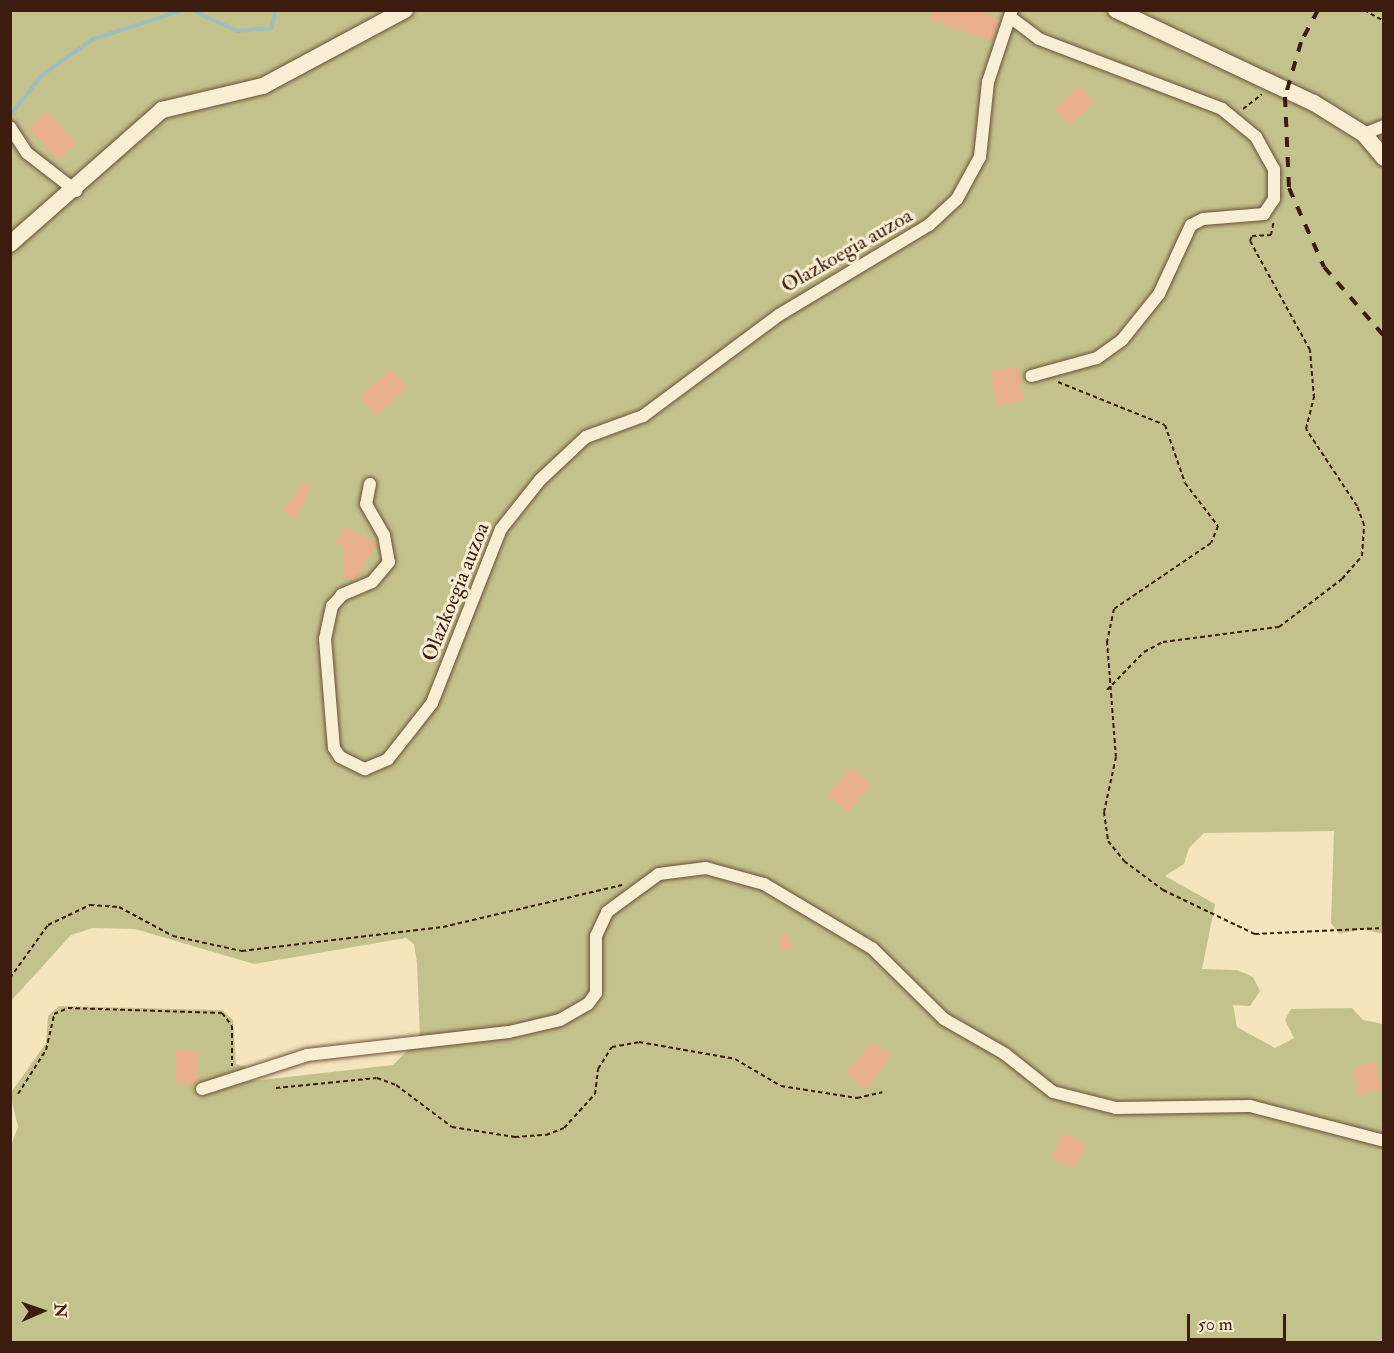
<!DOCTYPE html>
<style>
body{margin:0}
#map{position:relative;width:1394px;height:1353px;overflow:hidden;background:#f5e5bd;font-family:"IM FELL Double Pica",serif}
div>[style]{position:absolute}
.green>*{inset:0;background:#c4c28c}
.stream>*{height:4px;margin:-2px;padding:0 2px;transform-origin:2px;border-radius:2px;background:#a0bdbb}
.building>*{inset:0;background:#e9af8b;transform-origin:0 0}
.path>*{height:2px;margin-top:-1px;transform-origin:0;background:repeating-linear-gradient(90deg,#3b1c0f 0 4.5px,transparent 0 7.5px)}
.roads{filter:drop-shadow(0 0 2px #6a4e3a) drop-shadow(0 0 2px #6a4e3a)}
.street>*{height:12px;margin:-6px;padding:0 6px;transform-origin:6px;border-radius:6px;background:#f8eed4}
.secondary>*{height:16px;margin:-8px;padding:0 8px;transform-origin:8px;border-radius:8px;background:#f8eed4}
.rail>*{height:4px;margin-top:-2px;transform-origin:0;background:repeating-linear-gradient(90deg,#3b1c0f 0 10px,transparent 0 20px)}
span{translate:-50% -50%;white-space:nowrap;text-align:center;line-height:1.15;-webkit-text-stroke:6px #f8eed4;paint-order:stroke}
.street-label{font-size:21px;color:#3b1c0f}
.frame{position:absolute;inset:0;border:12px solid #3b1c0f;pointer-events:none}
.north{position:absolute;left:12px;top:1281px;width:60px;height:60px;-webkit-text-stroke:4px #f8eed4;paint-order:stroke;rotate:88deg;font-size:16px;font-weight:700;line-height:24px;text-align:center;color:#3b1c0f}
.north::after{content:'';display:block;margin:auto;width:21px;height:27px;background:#3b1c0f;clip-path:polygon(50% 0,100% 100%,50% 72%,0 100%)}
.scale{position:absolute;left:1187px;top:1314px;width:99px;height:27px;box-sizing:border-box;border:3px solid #3b1c0f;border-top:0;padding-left:8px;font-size:18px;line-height:21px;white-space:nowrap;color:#3b1c0f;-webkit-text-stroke:4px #f8eed4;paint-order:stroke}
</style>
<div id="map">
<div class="green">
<div style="clip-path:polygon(11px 11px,1383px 11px,1383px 934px,1362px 929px,1339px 934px,1331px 923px,1334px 831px,1204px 833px,1189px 848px,1184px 864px,1165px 876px,1215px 904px,1202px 969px,1237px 970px,1253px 977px,1260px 991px,1250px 1006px,1233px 1005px,1237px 1027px,1275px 1048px,1294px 1038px,1285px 1020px,1291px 1009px,1352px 1008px,1363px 1020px,1383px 1024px,1383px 1342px,11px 1342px,10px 1148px,18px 1127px,10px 1094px,46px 1043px,48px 1016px,59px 1006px,222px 1010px,233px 1020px,236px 1064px,247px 1067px,243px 1082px,393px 1065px,420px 1038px,417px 963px,414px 944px,406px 938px,254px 964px,135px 929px,93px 928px,71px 935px,11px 1001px)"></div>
</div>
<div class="stream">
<div style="left:192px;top:10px;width:50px;rotate:25deg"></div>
<div style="left:237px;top:31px;width:35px;rotate:-5deg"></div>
<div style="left:272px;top:28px;width:18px;rotate:-81deg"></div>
<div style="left:12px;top:113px;width:47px;rotate:-51.9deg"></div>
<div style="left:41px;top:76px;width:64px;rotate:-35.4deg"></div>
<div style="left:93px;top:39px;width:95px;rotate:-17.9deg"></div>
</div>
<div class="building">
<div style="clip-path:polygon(933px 10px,979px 10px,1000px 20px,993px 42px,929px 19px)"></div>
<div style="left:1079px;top:86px;width:22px;height:34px;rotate:47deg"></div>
<div style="left:47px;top:112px;width:42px;height:25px;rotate:46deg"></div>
<div style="left:1019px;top:367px;width:34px;height:28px;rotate:82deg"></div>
<div style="left:390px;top:369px;width:25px;height:41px;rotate:47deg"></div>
<div style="clip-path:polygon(305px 481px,311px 485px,296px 519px,283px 511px)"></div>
<div style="clip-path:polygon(345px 527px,377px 543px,354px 581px,343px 576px,343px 546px,336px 543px)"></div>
<div style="left:851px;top:768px;width:26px;height:36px;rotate:40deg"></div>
<div style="left:788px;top:933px;width:16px;height:10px;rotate:72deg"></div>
<div style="clip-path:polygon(872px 1042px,892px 1054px,866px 1090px,846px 1073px)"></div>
<div style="left:176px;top:1050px;width:22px;height:33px"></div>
<div style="left:1375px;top:1062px;width:28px;height:23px;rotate:77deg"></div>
<div style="left:1063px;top:1133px;width:26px;height:27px;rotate:25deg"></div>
</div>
<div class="path">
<div style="left:1364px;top:10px;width:23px;rotate:29deg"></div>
<div style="left:1243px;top:109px;width:24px;rotate:-38deg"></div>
<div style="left:1058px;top:382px;width:115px;rotate:21.9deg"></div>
<div style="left:1165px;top:425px;width:61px;rotate:71deg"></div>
<div style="left:1185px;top:483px;width:54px;rotate:52.5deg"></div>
<div style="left:1218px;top:526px;width:18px;rotate:112deg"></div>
<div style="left:1211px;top:543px;width:117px;rotate:145.8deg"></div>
<div style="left:1114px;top:609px;width:33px;rotate:102deg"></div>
<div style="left:1107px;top:641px;width:116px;rotate:85.6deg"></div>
<div style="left:1116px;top:757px;width:56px;rotate:102.3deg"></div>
<div style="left:1104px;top:812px;width:29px;rotate:82deg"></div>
<div style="left:1108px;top:841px;width:26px;rotate:51deg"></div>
<div style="left:1124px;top:861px;width:49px;rotate:36.6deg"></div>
<div style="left:1163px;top:890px;width:102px;rotate:25.6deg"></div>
<div style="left:1255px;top:934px;width:129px;rotate:-2.7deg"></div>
<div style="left:1107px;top:690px;width:53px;rotate:-45.8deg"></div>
<div style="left:1144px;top:652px;width:21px;rotate:-28deg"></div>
<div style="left:1163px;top:642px;width:117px;rotate:-7.4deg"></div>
<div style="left:1279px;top:627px;width:79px;rotate:-37.3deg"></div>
<div style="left:1342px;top:579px;width:30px;rotate:-49deg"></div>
<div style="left:1362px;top:556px;width:31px;rotate:-86deg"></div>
<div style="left:1364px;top:525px;width:20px;rotate:-110deg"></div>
<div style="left:1357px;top:506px;width:92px;rotate:-123.5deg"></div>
<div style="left:1306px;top:429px;width:32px;rotate:-76deg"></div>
<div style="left:1314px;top:398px;width:48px;rotate:-94.8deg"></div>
<div style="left:1310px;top:350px;width:124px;rotate:-118.8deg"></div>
<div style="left:1250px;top:241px;width:5px;rotate:-68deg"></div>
<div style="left:1252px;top:236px;width:19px;rotate:-3deg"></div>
<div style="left:1271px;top:235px;width:15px;rotate:-79deg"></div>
<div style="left:10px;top:978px;width:65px;rotate:-54.4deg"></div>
<div style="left:48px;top:925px;width:47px;rotate:-25.5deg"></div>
<div style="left:90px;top:905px;width:29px;rotate:4deg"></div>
<div style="left:119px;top:907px;width:61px;rotate:28.2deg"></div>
<div style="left:173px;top:936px;width:71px;rotate:12.3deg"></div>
<div style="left:242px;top:951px;width:202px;rotate:-6.8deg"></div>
<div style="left:443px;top:927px;width:184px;rotate:-13.2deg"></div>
<div style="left:276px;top:1088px;width:101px;rotate:-5.7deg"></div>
<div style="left:377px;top:1078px;width:20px;rotate:20deg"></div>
<div style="left:396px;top:1085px;width:70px;rotate:36.9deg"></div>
<div style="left:452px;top:1127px;width:64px;rotate:9deg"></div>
<div style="left:515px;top:1137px;width:31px;rotate:-4deg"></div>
<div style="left:546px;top:1135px;width:19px;rotate:-21deg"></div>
<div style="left:564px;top:1128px;width:46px;rotate:-47.6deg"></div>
<div style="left:595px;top:1094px;width:25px;rotate:-83deg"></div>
<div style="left:598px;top:1069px;width:26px;rotate:-58deg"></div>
<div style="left:612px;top:1047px;width:27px;rotate:-10deg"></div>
<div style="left:639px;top:1042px;width:97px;rotate:10deg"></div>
<div style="left:735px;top:1059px;width:53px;rotate:30.4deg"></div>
<div style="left:781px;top:1086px;width:77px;rotate:9deg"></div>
<div style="left:857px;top:1098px;width:26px;rotate:-13deg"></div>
<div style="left:18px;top:1094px;width:52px;rotate:-57.5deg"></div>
<div style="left:46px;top:1050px;width:37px;rotate:-77deg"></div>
<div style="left:54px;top:1014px;width:15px;rotate:-23deg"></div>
<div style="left:68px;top:1008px;width:154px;rotate:1.9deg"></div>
<div style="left:222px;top:1013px;width:16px;rotate:52deg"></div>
<div style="left:232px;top:1026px;width:40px;rotate:90deg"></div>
</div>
<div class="roads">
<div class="street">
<div style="left:1010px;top:17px;width:36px;rotate:37deg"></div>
<div style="left:1039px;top:39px;width:196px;rotate:20.9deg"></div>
<div style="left:1222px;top:109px;width:44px;rotate:39.5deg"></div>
<div style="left:1256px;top:137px;width:37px;rotate:61deg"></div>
<div style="left:1274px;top:169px;width:30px;rotate:90deg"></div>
<div style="left:1274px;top:199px;width:18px;rotate:124deg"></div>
<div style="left:1264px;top:214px;width:61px;rotate:175.3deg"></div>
<div style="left:1203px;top:219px;width:13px;rotate:153deg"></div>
<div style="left:1191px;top:225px;width:76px;rotate:114.9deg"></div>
<div style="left:1159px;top:294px;width:59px;rotate:128.8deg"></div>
<div style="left:1122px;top:340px;width:31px;rotate:144deg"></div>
<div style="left:1097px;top:358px;width:68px;rotate:164.7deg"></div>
<div style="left:10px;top:127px;width:31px;rotate:57deg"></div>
<div style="left:27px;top:153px;width:62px;rotate:37.8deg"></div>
<div style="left:1364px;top:134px;width:22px;rotate:-22deg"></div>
<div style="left:370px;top:484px;width:20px;rotate:101deg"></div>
<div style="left:366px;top:504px;width:36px;rotate:60deg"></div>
<div style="left:384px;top:535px;width:27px;rotate:80deg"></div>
<div style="left:389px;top:562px;width:26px;rotate:130deg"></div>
<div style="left:372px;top:582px;width:33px;rotate:157deg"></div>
<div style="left:342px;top:595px;width:15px;rotate:132deg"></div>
<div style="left:332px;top:606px;width:34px;rotate:102deg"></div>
<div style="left:325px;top:639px;width:109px;rotate:85.3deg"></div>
<div style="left:334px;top:748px;width:11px;rotate:56deg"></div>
<div style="left:340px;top:757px;width:28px;rotate:26deg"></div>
<div style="left:365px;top:769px;width:25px;rotate:-23deg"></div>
<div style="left:388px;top:759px;width:71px;rotate:-51.8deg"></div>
<div style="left:432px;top:703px;width:187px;rotate:-68.4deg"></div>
<div style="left:501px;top:529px;width:63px;rotate:-51.5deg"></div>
<div style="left:540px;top:480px;width:63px;rotate:-43.1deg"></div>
<div style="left:586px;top:437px;width:61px;rotate:-20.2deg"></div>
<div style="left:643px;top:416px;width:169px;rotate:-36.6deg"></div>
<div style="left:779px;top:315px;width:175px;rotate:-31deg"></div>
<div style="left:929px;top:225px;width:38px;rotate:-43deg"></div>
<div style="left:957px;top:199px;width:48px;rotate:-61.3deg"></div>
<div style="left:980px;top:157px;width:75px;rotate:-83.9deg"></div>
<div style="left:988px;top:82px;width:76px;rotate:-71.6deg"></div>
<div style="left:202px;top:1089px;width:110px;rotate:-17.9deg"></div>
<div style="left:307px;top:1055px;width:203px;rotate:-6.5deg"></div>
<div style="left:509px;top:1032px;width:52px;rotate:-13.2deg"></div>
<div style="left:560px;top:1020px;width:32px;rotate:-30deg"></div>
<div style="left:588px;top:1004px;width:14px;rotate:-54deg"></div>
<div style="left:596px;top:993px;width:57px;rotate:-90deg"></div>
<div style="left:596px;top:936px;width:26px;rotate:-65deg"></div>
<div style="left:607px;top:912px;width:64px;rotate:-36.2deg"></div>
<div style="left:659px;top:874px;width:47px;rotate:-7.3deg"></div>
<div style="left:706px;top:868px;width:60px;rotate:15.4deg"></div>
<div style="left:764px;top:884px;width:126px;rotate:30.7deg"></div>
<div style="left:872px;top:948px;width:101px;rotate:44.6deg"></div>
<div style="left:944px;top:1019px;width:70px;rotate:29.8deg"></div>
<div style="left:1005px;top:1054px;width:61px;rotate:38.4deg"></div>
<div style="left:1053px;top:1092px;width:65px;rotate:14.3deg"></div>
<div style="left:1116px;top:1108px;width:134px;rotate:-0.9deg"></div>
<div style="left:1250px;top:1106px;width:138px;rotate:14.6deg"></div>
</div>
<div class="secondary">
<div style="left:1116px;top:10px;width:219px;rotate:25.2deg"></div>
<div style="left:1314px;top:103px;width:59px;rotate:31.8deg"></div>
<div style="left:1364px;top:134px;width:31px;rotate:50deg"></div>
<div style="left:10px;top:244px;width:203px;rotate:-41.4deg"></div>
<div style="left:162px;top:110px;width:104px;rotate:-13.4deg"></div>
<div style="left:263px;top:86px;width:161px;rotate:-28.2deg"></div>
</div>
</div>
<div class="rail">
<div style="left:1318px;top:10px;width:36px;rotate:118deg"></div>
<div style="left:1301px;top:42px;width:57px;rotate:106.2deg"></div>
<div style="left:1285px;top:97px;width:91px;rotate:87.5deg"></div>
<div style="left:1289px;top:188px;width:86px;rotate:66.1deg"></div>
<div style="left:1324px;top:267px;width:91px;rotate:49deg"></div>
</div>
<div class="street-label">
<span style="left:847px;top:251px;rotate:-30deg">Olazkoegia auzoa</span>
<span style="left:456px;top:592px;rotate:-68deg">Olazkoegia auzoa</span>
</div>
<div class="frame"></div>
<div class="north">N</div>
<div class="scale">50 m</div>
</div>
